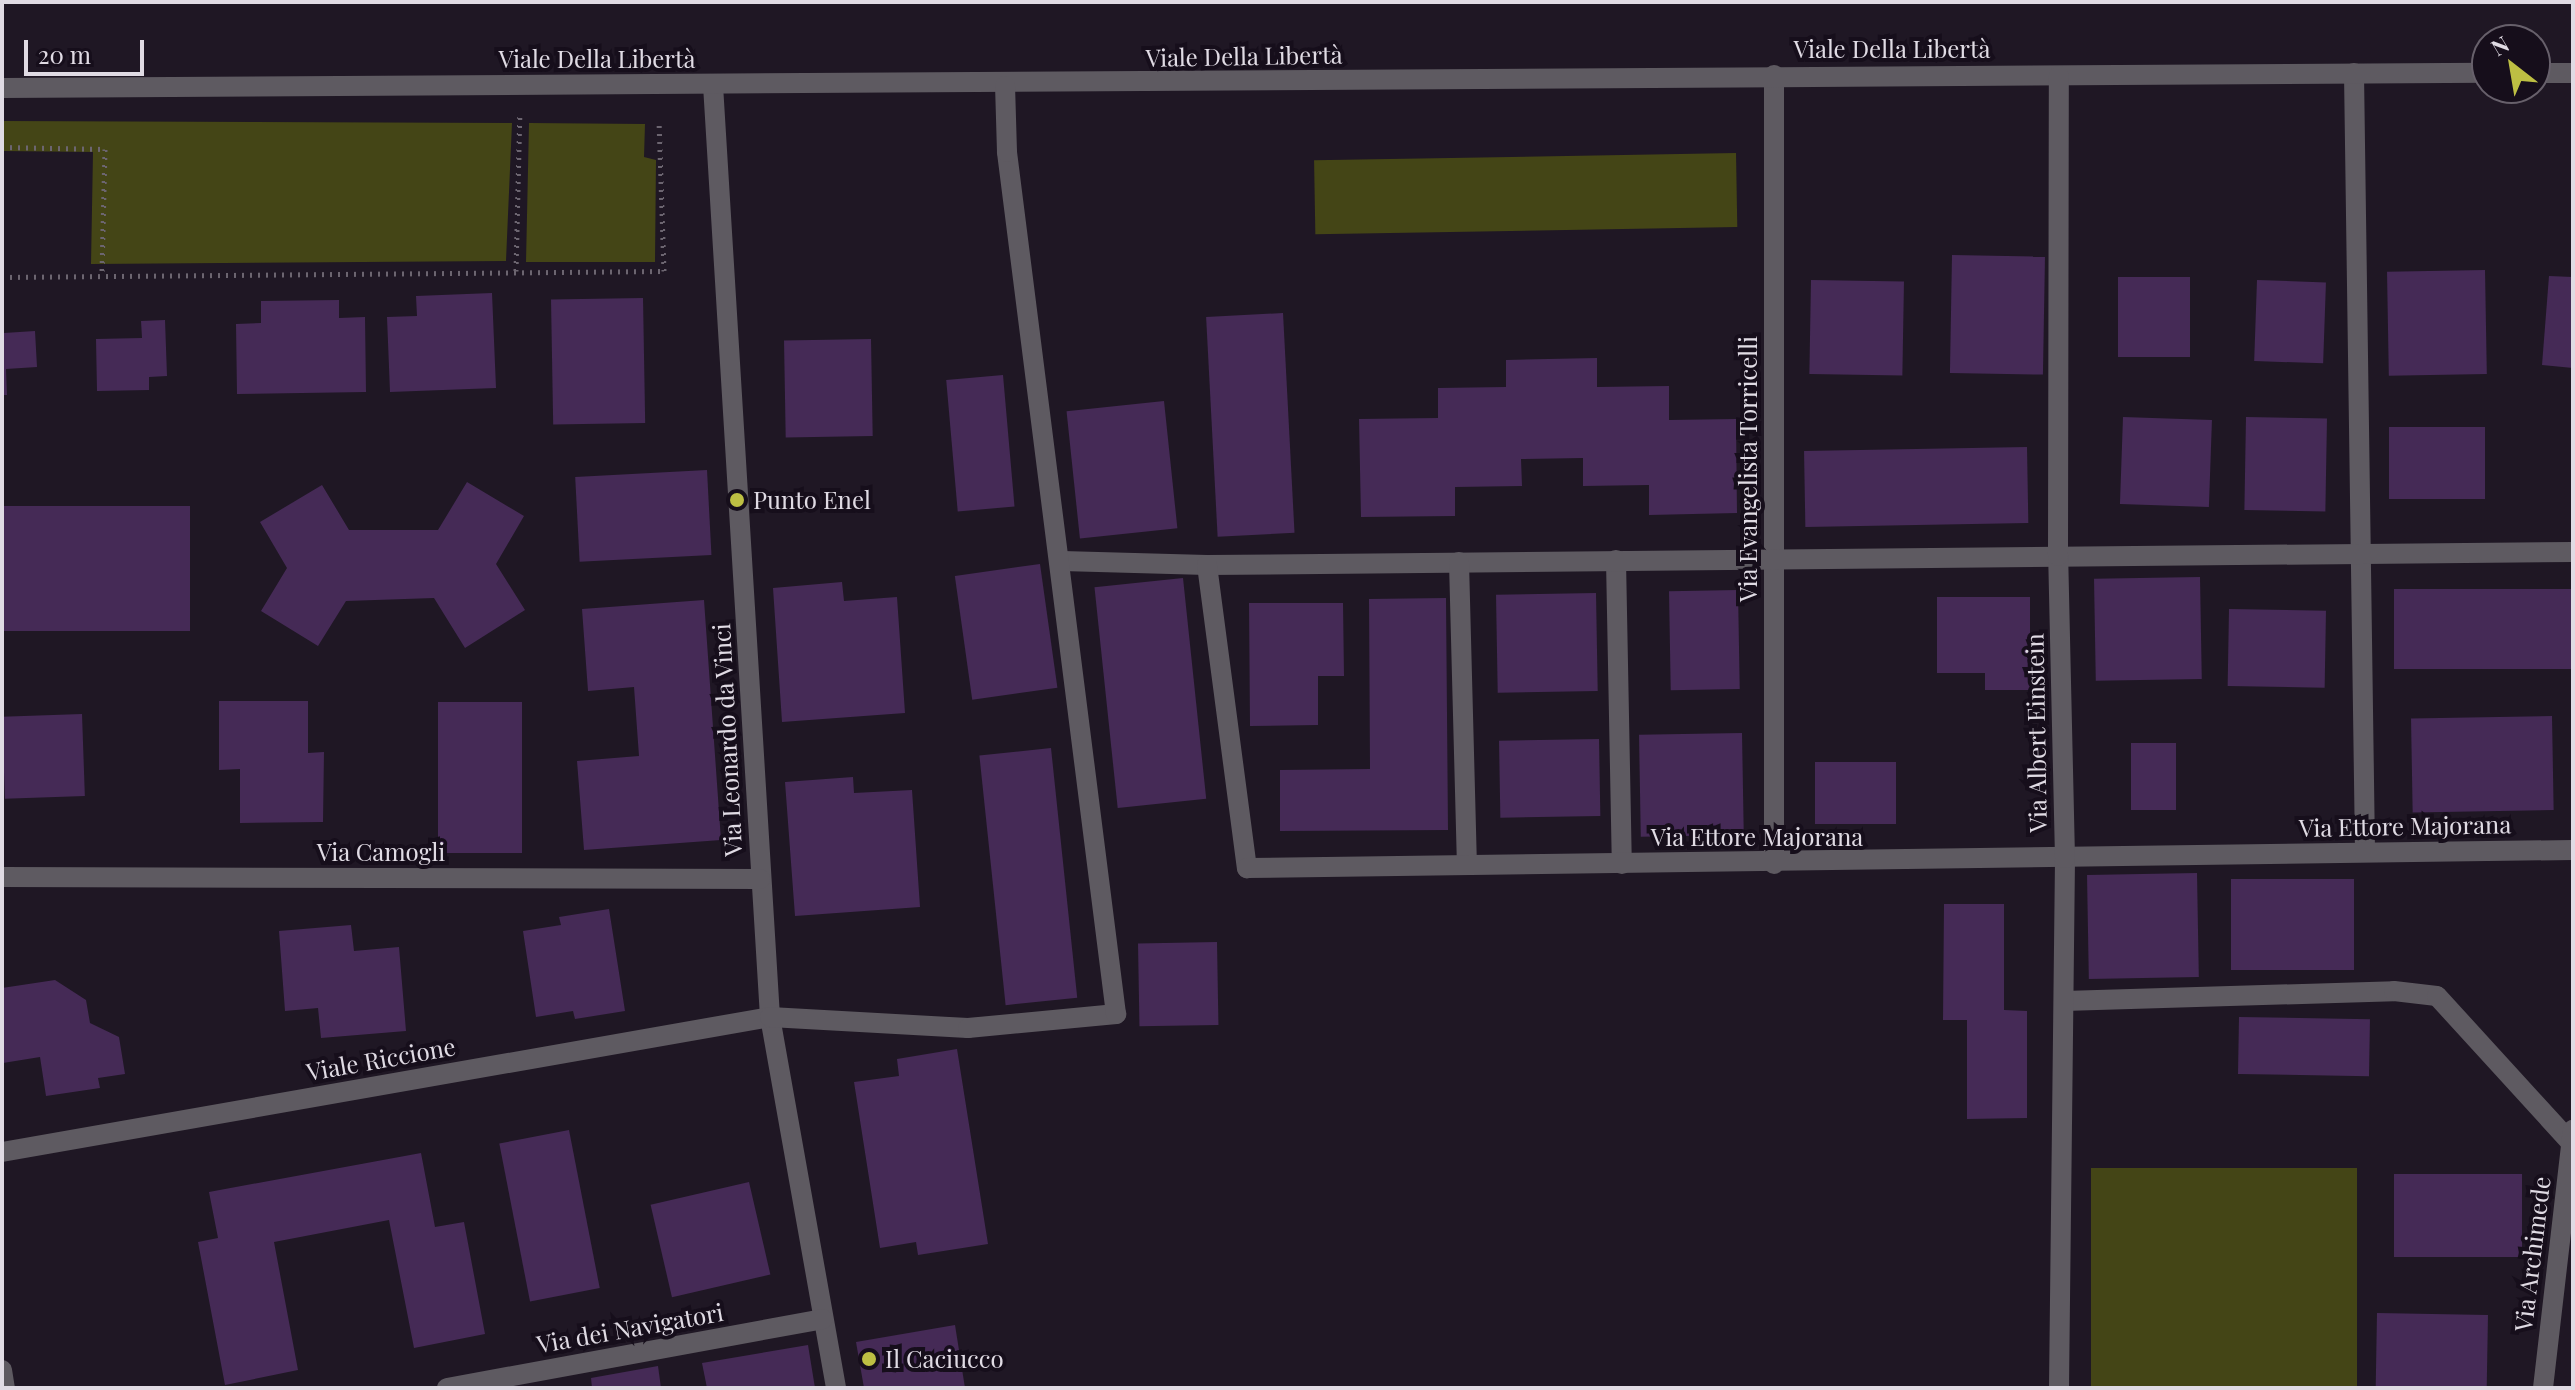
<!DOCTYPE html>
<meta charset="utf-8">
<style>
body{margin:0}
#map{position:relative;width:2575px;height:1390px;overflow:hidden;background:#1f1724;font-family:"Playfair Display",serif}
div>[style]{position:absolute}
.green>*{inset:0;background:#444516;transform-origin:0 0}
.building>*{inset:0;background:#452a56;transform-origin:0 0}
.path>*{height:5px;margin-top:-2.5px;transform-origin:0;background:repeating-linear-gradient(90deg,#6c6570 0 2px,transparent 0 8px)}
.minor>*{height:20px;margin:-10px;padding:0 10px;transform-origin:10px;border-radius:10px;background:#5e5a61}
.dots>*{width:22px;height:22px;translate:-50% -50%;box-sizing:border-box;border:4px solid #160e1b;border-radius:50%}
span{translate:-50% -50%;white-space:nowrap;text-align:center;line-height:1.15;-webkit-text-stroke:8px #160e1b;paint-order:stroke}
.street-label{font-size:24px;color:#e0dbe4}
.poi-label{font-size:24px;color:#e0dbe4}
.left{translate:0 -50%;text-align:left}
.frame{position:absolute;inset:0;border:4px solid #e0dbe4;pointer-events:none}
.north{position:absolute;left:2471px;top:24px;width:80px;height:80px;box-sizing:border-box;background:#160e1b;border:2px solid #67606b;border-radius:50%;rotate:329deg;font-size:22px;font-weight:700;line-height:32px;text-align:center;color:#e0dbe4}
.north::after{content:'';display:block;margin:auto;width:28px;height:36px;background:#bdbf43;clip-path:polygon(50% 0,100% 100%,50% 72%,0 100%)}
.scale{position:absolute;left:24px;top:40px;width:120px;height:36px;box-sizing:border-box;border:4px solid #e0dbe4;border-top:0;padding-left:10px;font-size:24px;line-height:28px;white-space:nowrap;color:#e0dbe4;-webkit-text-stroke:6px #160e1b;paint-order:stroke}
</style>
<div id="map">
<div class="green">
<div style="clip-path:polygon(2px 121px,512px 123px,506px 261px,91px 264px,93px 152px,2px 151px)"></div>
<div style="clip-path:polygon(529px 123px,645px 124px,644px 157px,656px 160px,655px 262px,526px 262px)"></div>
<div style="left:1736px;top:153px;width:74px;height:422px;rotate:89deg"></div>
<div style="left:2091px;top:1168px;width:266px;height:220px"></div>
</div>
<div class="building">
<div style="left:1952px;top:255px;width:93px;height:118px;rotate:1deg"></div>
<div style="left:2485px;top:270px;width:104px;height:98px;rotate:89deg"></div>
<div style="clip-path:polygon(2549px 276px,2573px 277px,2573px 368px,2542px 365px)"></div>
<div style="left:2118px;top:277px;width:72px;height:80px"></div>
<div style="left:1811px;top:280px;width:93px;height:94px;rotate:1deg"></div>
<div style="left:2257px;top:280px;width:69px;height:81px;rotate:2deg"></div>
<div style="clip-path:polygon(492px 293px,496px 388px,390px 392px,387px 317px,417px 316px,416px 296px)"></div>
<div style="left:643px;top:298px;width:125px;height:92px;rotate:89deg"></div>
<div style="clip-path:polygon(339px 300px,339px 318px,365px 317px,366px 392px,237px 394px,236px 324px,261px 323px,261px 301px)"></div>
<div style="left:1283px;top:313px;width:220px;height:77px;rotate:87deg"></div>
<div style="clip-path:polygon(165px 320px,167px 376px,149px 377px,149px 390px,97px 391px,96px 339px,142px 338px,141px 321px)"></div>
<div style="clip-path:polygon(35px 331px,37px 367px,6px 369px,7px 395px,2px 395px,4px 333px)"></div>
<div style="left:871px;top:339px;width:97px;height:87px;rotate:89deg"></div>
<div style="clip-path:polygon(1597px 358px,1597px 387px,1669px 386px,1669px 420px,1736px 419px,1737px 513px,1649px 515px,1649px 485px,1583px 486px,1583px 458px,1521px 459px,1522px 486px,1455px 487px,1455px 516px,1361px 517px,1359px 419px,1438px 418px,1438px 388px,1506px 387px,1506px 360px)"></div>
<div style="left:1003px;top:375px;width:132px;height:57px;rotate:85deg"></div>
<div style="left:1164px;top:401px;width:128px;height:98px;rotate:84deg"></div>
<div style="left:2123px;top:417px;width:89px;height:87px;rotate:2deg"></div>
<div style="left:2246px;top:417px;width:81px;height:93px;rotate:1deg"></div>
<div style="left:2485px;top:427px;width:72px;height:96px;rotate:90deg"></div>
<div style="left:2027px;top:447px;width:76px;height:223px;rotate:89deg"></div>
<div style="left:707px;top:470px;width:85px;height:132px;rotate:87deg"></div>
<div style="clip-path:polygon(467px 482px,524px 516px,496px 564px,525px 610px,465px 648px,434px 598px,346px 601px,318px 646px,261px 611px,287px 568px,260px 522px,322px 485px,349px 530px,438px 530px)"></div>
<div style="left:190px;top:506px;width:125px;height:188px;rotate:90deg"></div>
<div style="left:1040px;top:564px;width:125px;height:86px;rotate:82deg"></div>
<div style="left:2200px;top:577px;width:102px;height:106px;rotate:89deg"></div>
<div style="left:1183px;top:578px;width:222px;height:89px;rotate:84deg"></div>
<div style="clip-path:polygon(842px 582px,844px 601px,897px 597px,905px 713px,782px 722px,773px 588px)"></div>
<div style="left:2394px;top:589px;width:179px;height:80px"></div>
<div style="left:1738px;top:590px;width:99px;height:69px;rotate:89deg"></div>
<div style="left:1596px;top:593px;width:98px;height:100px;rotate:89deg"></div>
<div style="clip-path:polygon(1937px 597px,2030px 597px,2030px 690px,1985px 690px,1985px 673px,1937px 673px)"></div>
<div style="clip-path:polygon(1446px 598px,1448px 830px,1280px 831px,1280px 770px,1370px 769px,1369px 599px)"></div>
<div style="clip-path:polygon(704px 600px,721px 840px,584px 850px,577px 761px,639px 756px,634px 687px,588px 691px,582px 609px)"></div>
<div style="clip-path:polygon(1249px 603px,1343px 603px,1344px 676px,1318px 676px,1318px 725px,1250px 726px)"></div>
<div style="left:2229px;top:609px;width:97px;height:77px;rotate:1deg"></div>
<div style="clip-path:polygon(219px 701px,308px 701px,308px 753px,324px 752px,323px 822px,240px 823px,240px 769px,219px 770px)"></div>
<div style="left:438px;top:702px;width:84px;height:151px"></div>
<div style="left:82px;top:714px;width:82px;height:80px;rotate:88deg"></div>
<div style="left:2552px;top:716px;width:94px;height:141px;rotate:89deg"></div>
<div style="left:1742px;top:733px;width:102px;height:103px;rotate:89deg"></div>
<div style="left:1599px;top:739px;width:77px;height:100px;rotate:89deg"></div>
<div style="left:2131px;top:743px;width:45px;height:67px"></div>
<div style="left:1051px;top:748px;width:251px;height:72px;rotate:84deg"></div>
<div style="left:1896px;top:762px;width:62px;height:81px;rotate:90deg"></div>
<div style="clip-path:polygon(853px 777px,854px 793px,912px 790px,920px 907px,795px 916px,785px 782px)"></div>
<div style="left:2197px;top:873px;width:104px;height:110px;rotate:89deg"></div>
<div style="left:2231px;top:879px;width:123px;height:91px"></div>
<div style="clip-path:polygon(1944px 904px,2004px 904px,2004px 1010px,2027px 1011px,2027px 1118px,1967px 1119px,1967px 1020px,1943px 1020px)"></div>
<div style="clip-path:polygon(609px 909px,625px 1011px,575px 1019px,573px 1011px,536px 1017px,523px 931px,561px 925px,559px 917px)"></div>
<div style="clip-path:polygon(351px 925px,354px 951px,399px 947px,406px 1031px,321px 1038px,318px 1008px,285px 1011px,279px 931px)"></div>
<div style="left:1217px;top:942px;width:83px;height:79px;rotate:89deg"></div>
<div style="clip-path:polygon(55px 980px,86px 1000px,90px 1023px,119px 1037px,125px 1074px,98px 1078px,100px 1088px,46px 1096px,40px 1057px,3px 1063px,2px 988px)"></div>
<div style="left:2239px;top:1017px;width:131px;height:57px;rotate:1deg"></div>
<div style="clip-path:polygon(957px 1049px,988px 1244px,918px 1255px,916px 1242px,880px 1248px,854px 1082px,899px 1076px,897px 1059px)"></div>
<div style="left:569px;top:1130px;width:161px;height:71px;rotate:79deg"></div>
<div style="clip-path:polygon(421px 1153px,435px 1227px,464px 1222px,485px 1334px,414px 1348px,389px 1220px,274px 1242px,298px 1370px,225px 1385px,198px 1242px,218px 1238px,209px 1192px)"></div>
<div style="left:2394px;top:1174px;width:128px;height:83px"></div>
<div style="left:749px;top:1182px;width:95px;height:101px;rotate:77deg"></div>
<div style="left:2377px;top:1313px;width:111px;height:75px;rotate:1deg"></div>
<div style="clip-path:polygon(955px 1325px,965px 1388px,864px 1388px,856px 1342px)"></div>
<div style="clip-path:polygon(808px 1345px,815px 1388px,707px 1388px,702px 1363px)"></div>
<div style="clip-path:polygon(658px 1366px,661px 1388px,592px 1388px,591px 1378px)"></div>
</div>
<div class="path">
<div style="left:2px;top:147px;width:103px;rotate:1.1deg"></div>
<div style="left:105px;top:149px;width:126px;rotate:91.4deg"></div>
<div style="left:516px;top:271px;width:159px;rotate:-88.6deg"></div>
<div style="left:2px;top:277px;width:662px;rotate:-0.52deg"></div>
<div style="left:664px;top:271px;width:147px;rotate:-91.9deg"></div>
</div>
<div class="minor">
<div style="left:2354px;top:73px;width:779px;rotate:89.19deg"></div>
<div style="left:2535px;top:73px;width:38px"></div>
<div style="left:1774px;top:75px;width:789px;rotate:90deg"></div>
<div style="left:713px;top:85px;width:934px;rotate:86.5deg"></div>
<div style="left:770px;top:1017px;width:377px;rotate:79.9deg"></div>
<div style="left:2px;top:88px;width:2485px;rotate:-0.35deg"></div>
<div style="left:1616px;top:560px;width:304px;rotate:88.9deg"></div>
<div style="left:1062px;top:561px;width:145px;rotate:1.6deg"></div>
<div style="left:1207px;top:565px;width:1366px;rotate:-0.55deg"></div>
<div style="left:1459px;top:562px;width:303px;rotate:88.5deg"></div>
<div style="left:1207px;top:565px;width:306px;rotate:82.5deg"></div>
<div style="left:1247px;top:868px;width:1326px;rotate:-0.78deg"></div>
<div style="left:2px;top:877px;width:758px;rotate:0.15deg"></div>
<div style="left:2064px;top:1001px;width:330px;rotate:-1.7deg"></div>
<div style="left:2394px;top:991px;width:43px;rotate:6.6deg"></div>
<div style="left:2437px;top:996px;width:199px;rotate:47.6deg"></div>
<div style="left:2px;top:1152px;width:780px;rotate:-9.97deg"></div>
<div style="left:770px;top:1017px;width:198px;rotate:3.2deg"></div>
<div style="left:968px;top:1028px;width:149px;rotate:-5.4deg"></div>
<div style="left:1116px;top:1014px;width:869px;rotate:-97.21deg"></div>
<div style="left:1007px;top:152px;width:66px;rotate:-91.7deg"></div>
<div style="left:2px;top:1370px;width:18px;rotate:81deg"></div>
<div style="left:447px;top:1388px;width:382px;rotate:-10.4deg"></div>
<div style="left:2059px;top:1388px;width:530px;rotate:-89.35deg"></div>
<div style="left:2065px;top:858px;width:302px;rotate:-91.3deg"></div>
<div style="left:2058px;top:556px;width:480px;rotate:-89.9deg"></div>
<div style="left:2543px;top:1388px;width:260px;rotate:-83.4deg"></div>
</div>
<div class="dots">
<div style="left:737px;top:500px;background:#bdbf43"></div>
<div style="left:869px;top:1359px;background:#bdbf43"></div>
</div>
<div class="street-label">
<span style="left:1892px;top:49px">Viale Della Libertà</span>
<span style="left:1244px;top:56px;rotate:-1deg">Viale Della Libertà</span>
<span style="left:597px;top:59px">Viale Della Libertà</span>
<span style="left:1748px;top:469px;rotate:-90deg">Via Evangelista Torricelli</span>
<span style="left:2036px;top:733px;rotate:-91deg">Via Albert Einstein</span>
<span style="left:727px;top:740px;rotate:-93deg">Via Leonardo da Vinci</span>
<span style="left:2405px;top:826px;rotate:-1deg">Via Ettore Majorana</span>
<span style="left:1757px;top:837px">Via Ettore Majorana</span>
<span style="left:381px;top:852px">Via Camogli</span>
<span style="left:381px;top:1059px;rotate:-10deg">Viale Riccione</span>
<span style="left:2532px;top:1254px;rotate:-83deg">Via Archimede</span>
<span style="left:630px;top:1328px;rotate:-10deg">Via dei Navigatori</span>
</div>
<div class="poi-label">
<span class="left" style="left:753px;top:500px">Punto Enel</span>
<span class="left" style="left:885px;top:1359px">Il Caciucco</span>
</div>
<div class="frame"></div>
<div class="north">N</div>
<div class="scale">20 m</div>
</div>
